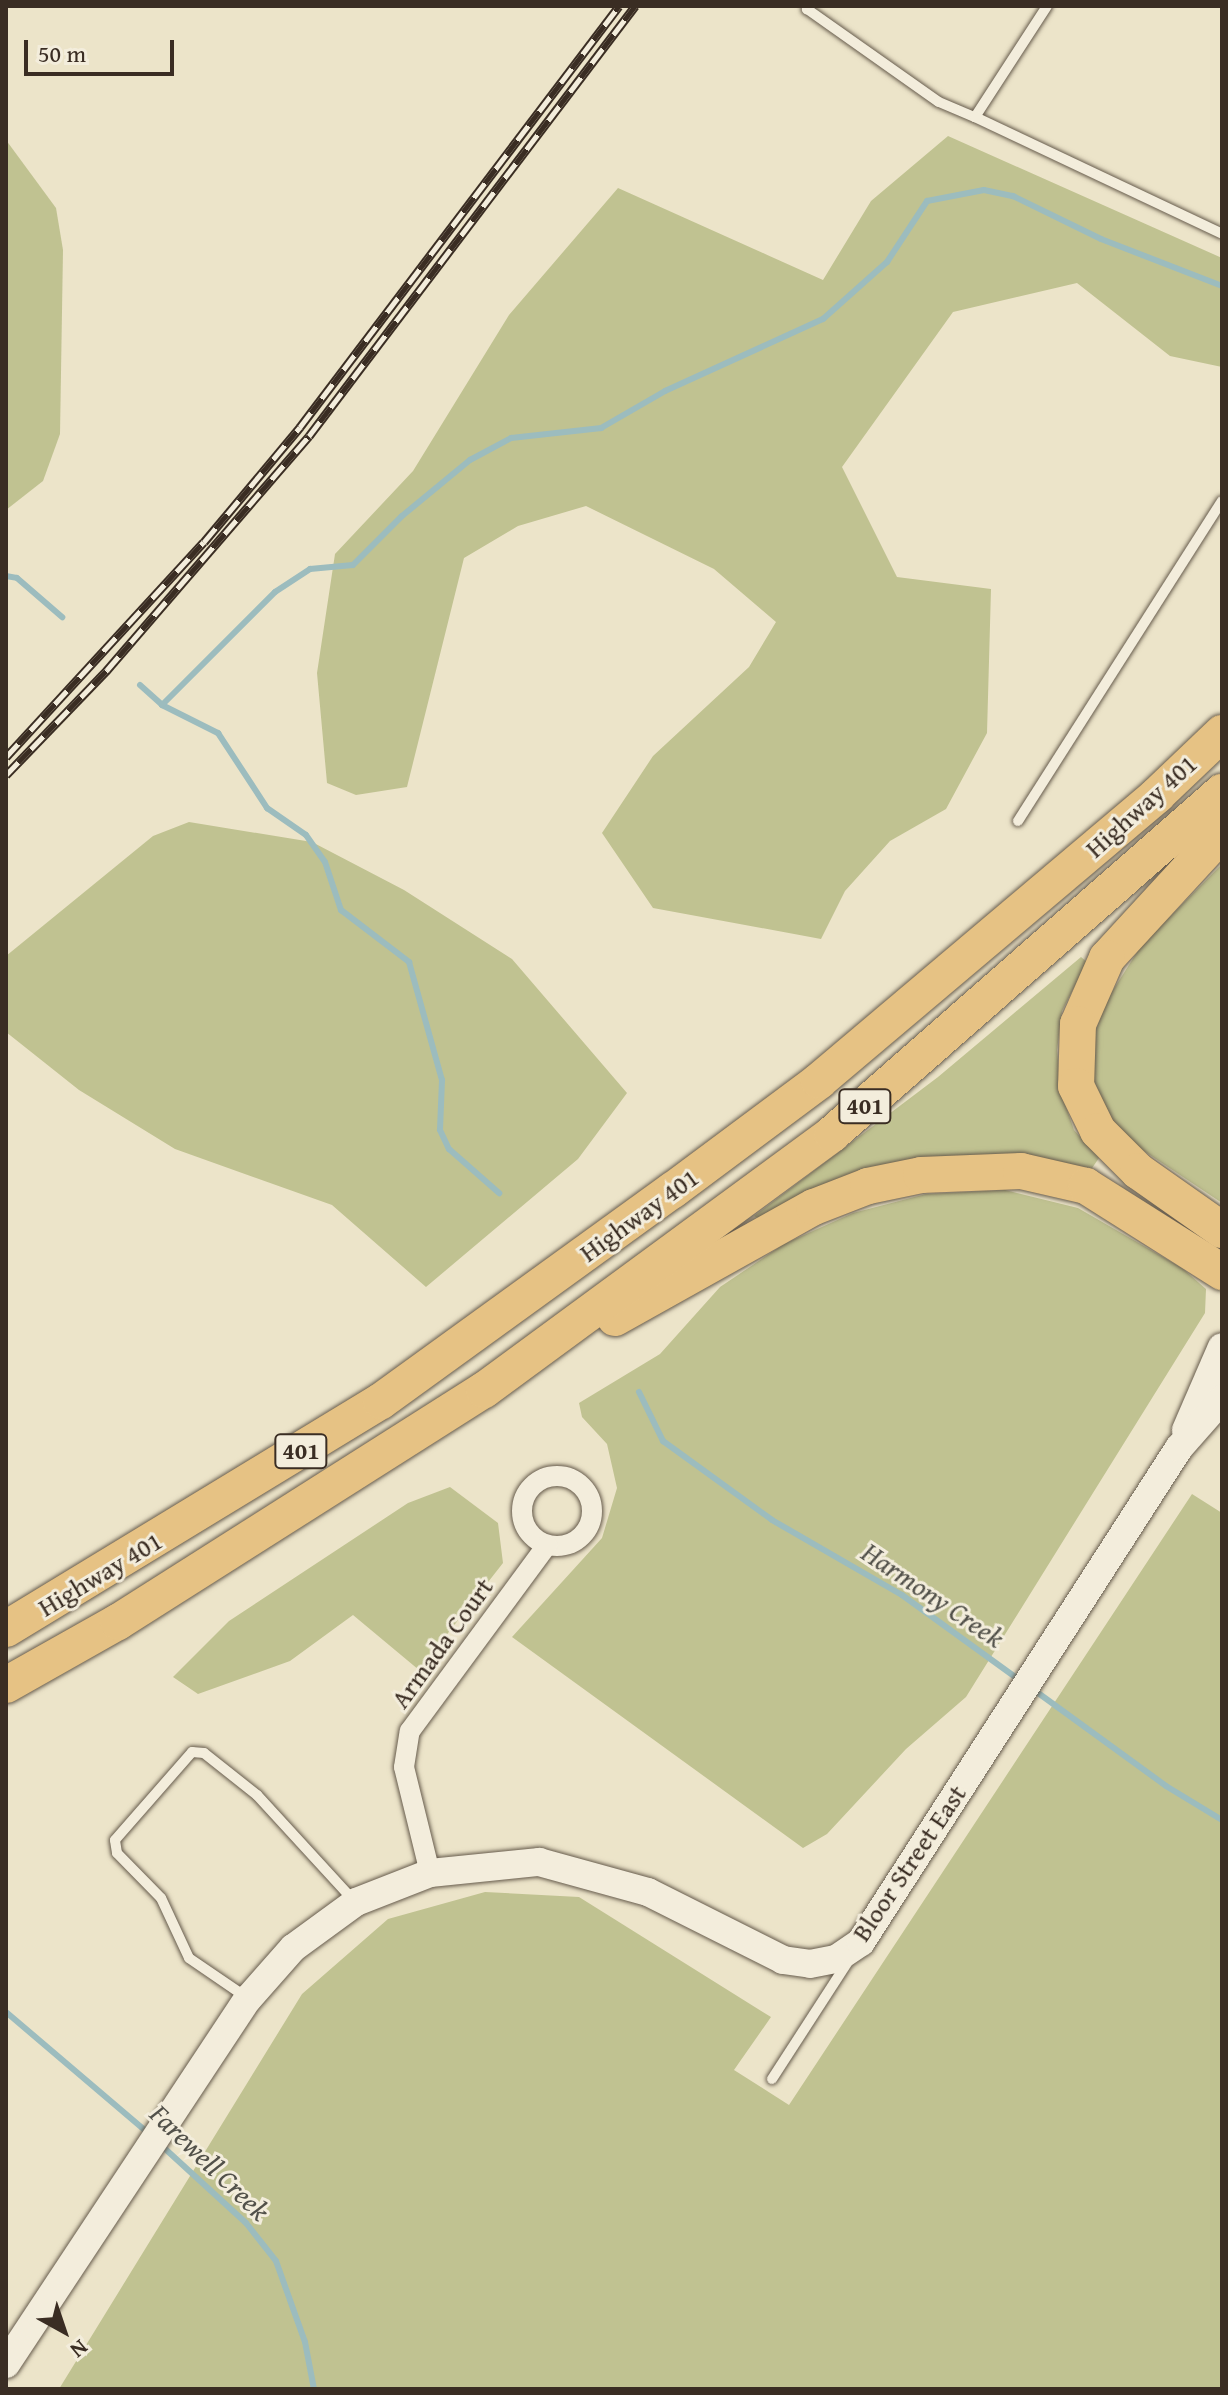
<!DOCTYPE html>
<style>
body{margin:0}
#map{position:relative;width:1228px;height:2395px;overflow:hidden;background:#ece4c9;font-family:"Gentium Book Plus",serif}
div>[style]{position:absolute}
.green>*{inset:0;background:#c0c291}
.stream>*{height:6px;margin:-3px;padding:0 3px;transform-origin:3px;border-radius:3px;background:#9cbcbe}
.roads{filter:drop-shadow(0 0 2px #665b4c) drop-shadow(0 0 2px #665b4c)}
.lane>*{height:10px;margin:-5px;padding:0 5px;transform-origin:5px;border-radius:5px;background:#f3eddc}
.street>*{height:20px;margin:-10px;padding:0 10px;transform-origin:10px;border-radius:10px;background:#f3eddc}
.street>.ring{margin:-10px;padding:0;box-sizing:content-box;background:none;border:20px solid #f3eddc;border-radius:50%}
.secondary>*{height:28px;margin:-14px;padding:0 14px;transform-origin:14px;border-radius:14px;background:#f3eddc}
.highway>*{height:36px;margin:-18px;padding:0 18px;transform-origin:18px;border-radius:18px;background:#e6c284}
.rail>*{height:9px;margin-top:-4.5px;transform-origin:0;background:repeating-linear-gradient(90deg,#f3eddc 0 18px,#3a2d23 0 36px);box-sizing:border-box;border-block:2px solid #3a2d23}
span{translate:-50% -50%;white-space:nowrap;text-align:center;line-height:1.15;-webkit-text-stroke:6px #f3eddc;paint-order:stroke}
.shield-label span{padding:2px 6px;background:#f3eddc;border:2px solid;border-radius:6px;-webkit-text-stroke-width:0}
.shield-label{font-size:24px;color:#3a2d23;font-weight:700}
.street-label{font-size:26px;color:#3a2d23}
.water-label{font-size:28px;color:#52514a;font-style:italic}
.frame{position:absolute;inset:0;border:8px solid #3a2d23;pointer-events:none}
.north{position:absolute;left:24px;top:2291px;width:80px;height:80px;-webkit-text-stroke:6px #f3eddc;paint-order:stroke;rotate:140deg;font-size:22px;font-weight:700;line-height:32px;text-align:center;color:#3a2d23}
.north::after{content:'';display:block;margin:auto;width:28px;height:36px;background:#3a2d23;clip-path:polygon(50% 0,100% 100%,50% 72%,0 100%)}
.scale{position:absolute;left:24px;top:40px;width:150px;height:36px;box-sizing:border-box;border:4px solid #3a2d23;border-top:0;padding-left:10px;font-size:24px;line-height:28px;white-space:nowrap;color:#3a2d23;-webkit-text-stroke:6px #f3eddc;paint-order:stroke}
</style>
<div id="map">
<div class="green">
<div style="clip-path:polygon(948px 136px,1222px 258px,1222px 367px,1170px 356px,1077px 283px,953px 312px,842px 467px,897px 577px,991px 589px,987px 733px,946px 809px,890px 841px,845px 891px,821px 939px,653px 908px,602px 833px,653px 756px,749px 667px,776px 622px,714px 569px,586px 506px,518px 526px,464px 558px,407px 787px,356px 795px,327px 783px,317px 673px,335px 554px,413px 471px,509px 315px,618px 188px,823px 280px,871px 201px)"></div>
<div style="clip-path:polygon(6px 140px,56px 208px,63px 250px,60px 434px,43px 481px,6px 510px)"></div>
<div style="clip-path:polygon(189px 822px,312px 842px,404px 890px,512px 959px,627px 1093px,578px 1159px,426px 1287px,332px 1205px,175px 1149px,79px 1090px,6px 1032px,6px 956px,153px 836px)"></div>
<div style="clip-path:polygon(1222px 864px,1222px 1203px,1138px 1147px,1106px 1116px,1093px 1077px,1093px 1037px,1108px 998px,1141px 946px)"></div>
<div style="clip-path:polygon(1081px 957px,1087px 962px,1062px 1011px,1057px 1050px,1061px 1092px,1074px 1130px,1099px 1158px,1088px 1174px,1051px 1166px,763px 1221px,754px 1216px,938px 1077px)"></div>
<div style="clip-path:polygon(1005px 1190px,1078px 1208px,1182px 1268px,1206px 1289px,1205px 1313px,966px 1697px,906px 1749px,827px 1834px,803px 1848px,512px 1637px,602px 1538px,617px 1488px,607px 1444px,582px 1417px,579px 1403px,660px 1354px,720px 1287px,784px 1244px,853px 1213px,926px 1194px)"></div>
<div style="clip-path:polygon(450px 1487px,498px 1523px,503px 1563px,419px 1670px,353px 1615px,290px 1661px,198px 1694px,173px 1677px,229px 1621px,408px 1503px)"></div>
<div style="clip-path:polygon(1192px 1494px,1222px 1513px,1222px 2389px,59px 2389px,302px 1994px,388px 1919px,485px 1892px,579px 1897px,771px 2017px,734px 2070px,789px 2105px)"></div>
</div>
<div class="stream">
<div style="left:6px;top:576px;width:11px;rotate:10deg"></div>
<div style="left:17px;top:578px;width:60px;rotate:40.9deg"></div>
<div style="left:140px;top:685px;width:30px;rotate:42deg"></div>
<div style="left:162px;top:705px;width:63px;rotate:26.6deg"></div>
<div style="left:218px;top:733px;width:90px;rotate:56.8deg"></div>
<div style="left:267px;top:808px;width:47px;rotate:34.7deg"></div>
<div style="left:306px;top:835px;width:33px;rotate:55deg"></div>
<div style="left:325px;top:862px;width:51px;rotate:71.6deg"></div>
<div style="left:341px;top:910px;width:86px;rotate:37.4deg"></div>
<div style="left:409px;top:962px;width:123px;rotate:74.4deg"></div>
<div style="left:442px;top:1080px;width:50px;rotate:92.3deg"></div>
<div style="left:440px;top:1130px;width:21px;rotate:65deg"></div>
<div style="left:449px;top:1149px;width:67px;rotate:41.3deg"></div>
<div style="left:162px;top:705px;width:160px;rotate:-45deg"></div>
<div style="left:275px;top:592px;width:42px;rotate:-33.3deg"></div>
<div style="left:310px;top:569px;width:43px;rotate:-5.3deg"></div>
<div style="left:353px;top:565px;width:69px;rotate:-45deg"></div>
<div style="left:402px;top:516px;width:88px;rotate:-39.5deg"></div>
<div style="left:470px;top:460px;width:47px;rotate:-28.2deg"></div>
<div style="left:511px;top:438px;width:91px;rotate:-6.3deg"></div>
<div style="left:601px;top:428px;width:74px;rotate:-30deg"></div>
<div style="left:665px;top:391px;width:174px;rotate:-24.5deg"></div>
<div style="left:823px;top:319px;width:86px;rotate:-41.7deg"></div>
<div style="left:887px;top:262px;width:73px;rotate:-56.7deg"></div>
<div style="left:927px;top:201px;width:58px;rotate:-10.9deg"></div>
<div style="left:984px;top:190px;width:30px;rotate:12deg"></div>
<div style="left:1013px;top:196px;width:98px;rotate:26deg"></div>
<div style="left:1101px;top:239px;width:130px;rotate:21.2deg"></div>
<div style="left:639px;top:1392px;width:55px;rotate:63.9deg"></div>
<div style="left:663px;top:1441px;width:135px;rotate:35.9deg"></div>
<div style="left:772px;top:1520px;width:150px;rotate:30deg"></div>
<div style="left:902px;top:1595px;width:148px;rotate:35.9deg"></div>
<div style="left:1034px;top:1690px;width:163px;rotate:36deg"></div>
<div style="left:1166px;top:1786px;width:66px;rotate:31.3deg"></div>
<div style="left:6px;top:2012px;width:187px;rotate:40.4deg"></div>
<div style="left:162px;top:2146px;width:114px;rotate:42.5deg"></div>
<div style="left:246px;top:2223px;width:48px;rotate:51.7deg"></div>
<div style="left:276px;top:2261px;width:86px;rotate:70.3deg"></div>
<div style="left:305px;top:2342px;width:48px;rotate:79.2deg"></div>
</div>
<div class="roads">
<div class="lane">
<div style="left:809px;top:6px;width:4px;rotate:124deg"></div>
<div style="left:807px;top:9px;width:161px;rotate:35.2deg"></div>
<div style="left:939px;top:102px;width:39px;rotate:23deg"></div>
<div style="left:975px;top:117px;width:132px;rotate:-57deg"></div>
<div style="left:975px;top:117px;width:273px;rotate:25.3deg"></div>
<div style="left:1018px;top:821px;width:379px;rotate:-57.5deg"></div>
<div style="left:246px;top:1997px;width:69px;rotate:-145.6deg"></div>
<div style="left:189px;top:1958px;width:66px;rotate:-115deg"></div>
<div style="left:161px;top:1898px;width:63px;rotate:-134.4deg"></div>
<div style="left:117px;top:1853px;width:13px;rotate:-99deg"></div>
<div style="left:115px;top:1840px;width:117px;rotate:-48.8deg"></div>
<div style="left:192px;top:1752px;width:12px;rotate:5deg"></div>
<div style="left:204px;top:1753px;width:68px;rotate:38.4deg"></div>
<div style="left:257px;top:1795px;width:144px;rotate:47.5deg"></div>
<div style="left:772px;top:2079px;width:138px;rotate:-57.1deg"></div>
</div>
<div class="street">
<div class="ring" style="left:522px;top:1476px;width:50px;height:50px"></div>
<div style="left:430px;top:1873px;width:109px;rotate:-103.8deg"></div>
<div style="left:404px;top:1767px;width:36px;rotate:-81deg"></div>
<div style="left:410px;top:1731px;width:231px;rotate:-53.6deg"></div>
</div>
<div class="secondary">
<div style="left:1186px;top:1430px;width:90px;rotate:-66.6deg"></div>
<div style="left:6px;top:2364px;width:438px;rotate:-56.5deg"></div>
<div style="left:248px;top:1999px;width:68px;rotate:-48.6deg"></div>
<div style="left:293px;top:1948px;width:78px;rotate:-36.1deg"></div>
<div style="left:356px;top:1902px;width:79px;rotate:-21.4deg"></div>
<div style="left:430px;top:1873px;width:110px;rotate:-5.8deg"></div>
<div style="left:539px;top:1862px;width:113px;rotate:15.4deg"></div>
<div style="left:648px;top:1892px;width:151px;rotate:26.7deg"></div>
<div style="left:783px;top:1960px;width:27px;rotate:8deg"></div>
<div style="left:810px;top:1964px;width:26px;rotate:-11deg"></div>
<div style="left:836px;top:1959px;width:30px;rotate:-34deg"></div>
<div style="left:861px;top:1942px;width:588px;rotate:-57.23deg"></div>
<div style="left:1179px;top:1448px;width:65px;rotate:-48.7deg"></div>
</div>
<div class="highway">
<div style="left:1222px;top:833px;width:170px;rotate:132.6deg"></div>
<div style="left:1107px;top:958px;width:72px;rotate:113.7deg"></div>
<div style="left:1078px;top:1024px;width:62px;rotate:91.8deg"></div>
<div style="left:1076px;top:1086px;width:50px;rotate:63.9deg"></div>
<div style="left:1098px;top:1131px;width:57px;rotate:45deg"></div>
<div style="left:1138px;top:1171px;width:103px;rotate:35.1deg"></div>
<div style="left:615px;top:1318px;width:228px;rotate:-29.2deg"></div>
<div style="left:814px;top:1207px;width:58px;rotate:-21.3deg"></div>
<div style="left:868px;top:1186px;width:54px;rotate:-11.7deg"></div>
<div style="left:921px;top:1175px;width:100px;rotate:-2.3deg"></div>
<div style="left:1021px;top:1171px;width:67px;rotate:13deg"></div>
<div style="left:1086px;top:1186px;width:161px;rotate:32.3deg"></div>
<div style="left:6px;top:1629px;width:439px;rotate:-31.3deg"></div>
<div style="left:381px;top:1401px;width:360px;rotate:-35.9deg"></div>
<div style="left:673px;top:1190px;width:182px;rotate:-36.7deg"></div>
<div style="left:819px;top:1081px;width:443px;rotate:-40.2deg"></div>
<div style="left:1157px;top:795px;width:90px;rotate:-43.6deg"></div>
<div style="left:6px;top:1685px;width:129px;rotate:-29.4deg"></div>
<div style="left:118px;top:1622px;width:433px;rotate:-32.4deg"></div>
<div style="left:484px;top:1390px;width:432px;rotate:-36.3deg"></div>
<div style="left:832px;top:1134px;width:519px;rotate:-41.25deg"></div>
</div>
</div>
<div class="rail">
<div style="left:6px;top:757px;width:292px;rotate:-47.4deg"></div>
<div style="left:204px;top:542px;width:150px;rotate:-50.1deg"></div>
<div style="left:300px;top:427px;width:528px;rotate:-52.85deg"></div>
<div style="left:6px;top:775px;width:146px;rotate:-46.1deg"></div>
<div style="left:107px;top:670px;width:309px;rotate:-49.2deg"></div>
<div style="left:309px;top:436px;width:540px;rotate:-52.83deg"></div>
</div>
<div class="shield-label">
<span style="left:865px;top:1106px">401</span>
<span style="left:301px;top:1451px">401</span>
</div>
<div class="street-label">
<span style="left:1141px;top:806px;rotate:-42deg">Highway 401</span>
<span style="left:639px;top:1215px;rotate:-36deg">Highway 401</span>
<span style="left:100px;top:1574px;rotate:-31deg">Highway 401</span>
<span style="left:442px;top:1643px;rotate:-54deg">Armada Court</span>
<span style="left:909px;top:1863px;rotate:-56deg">Bloor Street East</span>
</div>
<div class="water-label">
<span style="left:933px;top:1595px;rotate:34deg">Harmony Creek</span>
<span style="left:210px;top:2162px;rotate:44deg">Farewell Creek</span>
</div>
<div class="frame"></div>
<div class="north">N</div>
<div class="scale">50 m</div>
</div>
